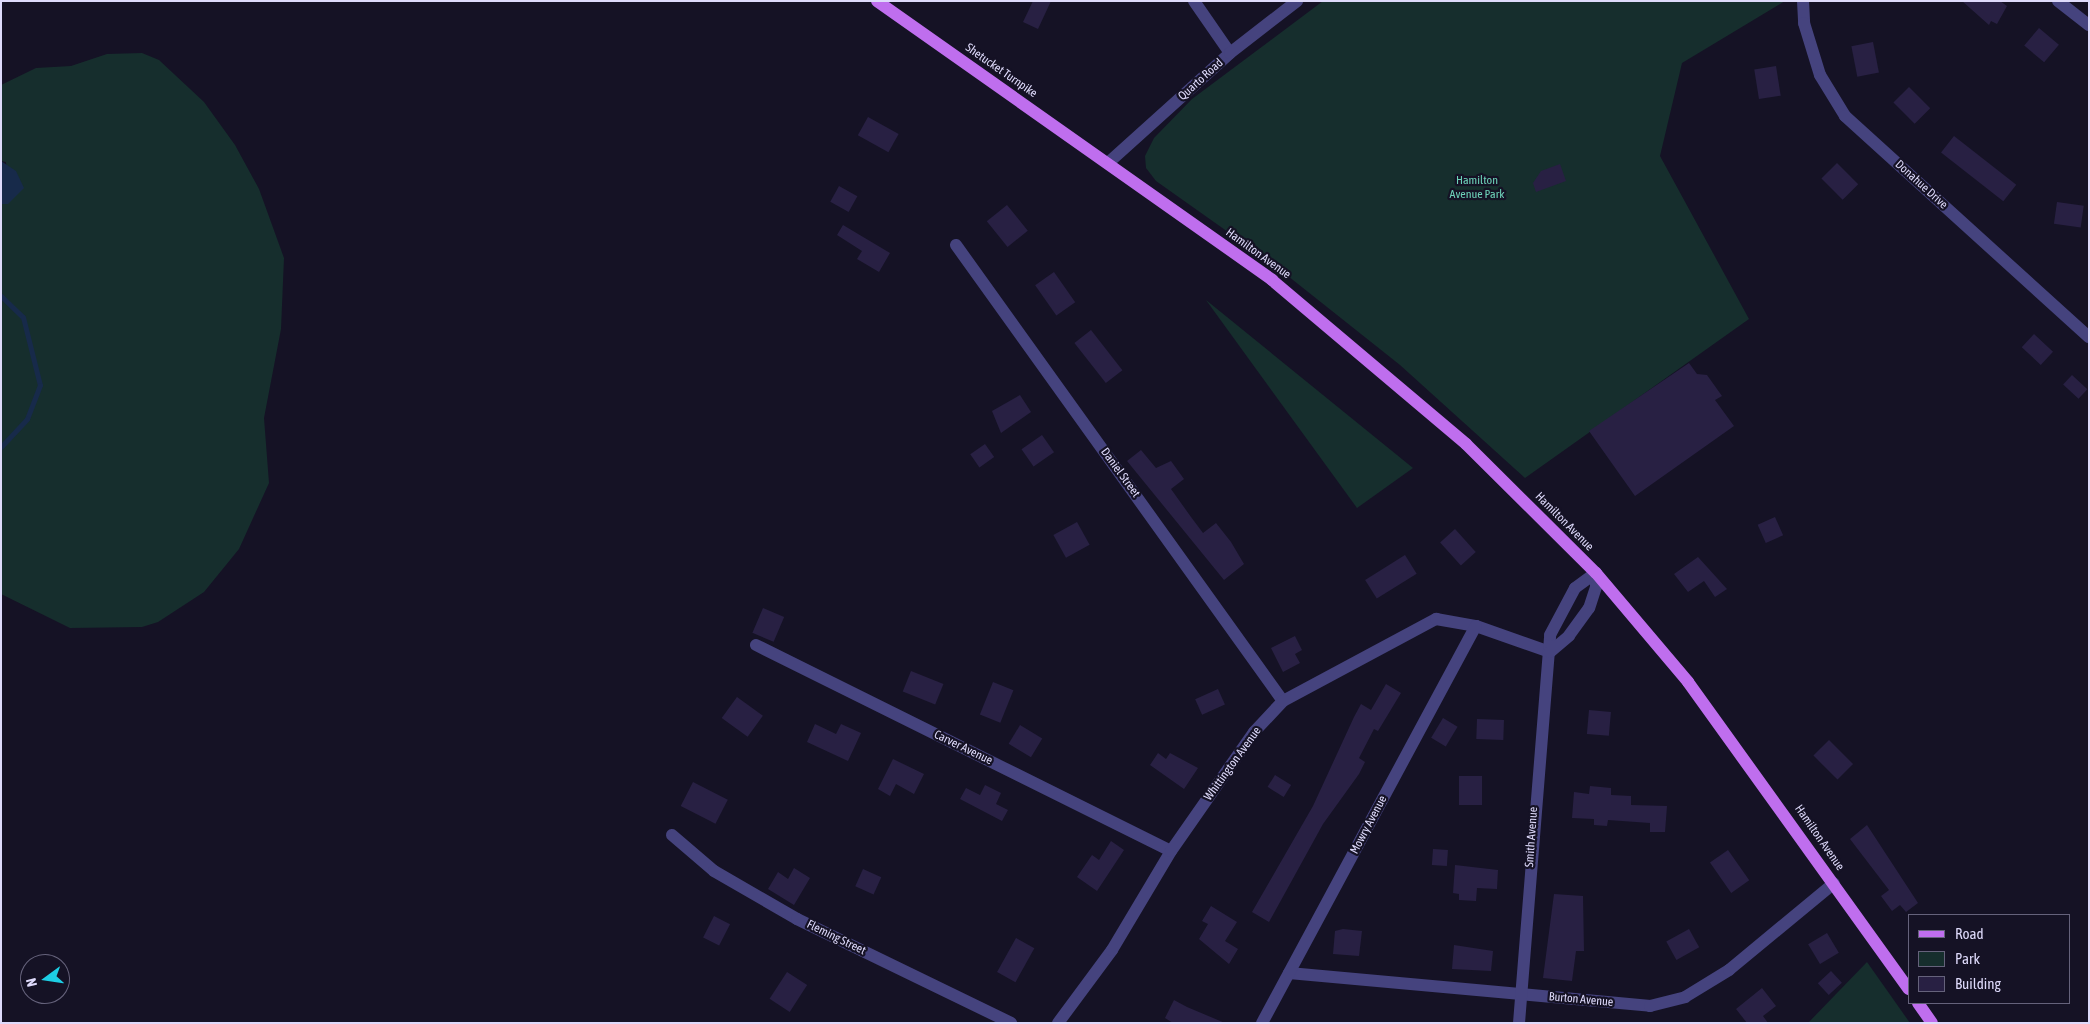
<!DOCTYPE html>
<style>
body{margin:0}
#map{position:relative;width:2090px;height:1024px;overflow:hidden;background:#151225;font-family:"Asap Condensed",sans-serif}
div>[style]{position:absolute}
.green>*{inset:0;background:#162e2d}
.water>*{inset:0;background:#172a4a}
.stream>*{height:5px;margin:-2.5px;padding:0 2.5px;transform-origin:2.5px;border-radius:2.5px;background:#172a4a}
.building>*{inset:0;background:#282043;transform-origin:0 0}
.minor>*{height:12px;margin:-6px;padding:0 6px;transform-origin:6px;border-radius:6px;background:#45437e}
.major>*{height:12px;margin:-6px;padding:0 6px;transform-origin:6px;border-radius:6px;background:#bf6eee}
span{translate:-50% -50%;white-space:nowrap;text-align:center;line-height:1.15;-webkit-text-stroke:4.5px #151225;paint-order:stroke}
.street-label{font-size:12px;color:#dedafb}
.park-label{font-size:12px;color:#6ed3ba}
.frame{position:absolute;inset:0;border:2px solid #dedafb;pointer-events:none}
.legend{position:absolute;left:1908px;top:914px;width:162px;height:90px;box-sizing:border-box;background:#151225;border:1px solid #65627b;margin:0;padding:6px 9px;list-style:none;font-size:15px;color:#dedafb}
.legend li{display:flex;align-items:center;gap:10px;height:25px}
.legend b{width:25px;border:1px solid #65627b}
.north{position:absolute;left:20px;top:954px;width:50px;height:50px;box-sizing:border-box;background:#151225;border:1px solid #65627b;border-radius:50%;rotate:256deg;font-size:14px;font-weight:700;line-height:20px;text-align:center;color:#dedafb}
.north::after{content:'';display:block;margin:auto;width:18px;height:22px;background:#1dcee4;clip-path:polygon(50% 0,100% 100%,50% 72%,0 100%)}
</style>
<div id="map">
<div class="green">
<div style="clip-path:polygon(1323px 1px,1785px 1px,1682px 63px,1660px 156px,1749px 319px,1525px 478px,1400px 365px,1269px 261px,1156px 181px,1146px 168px,1145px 156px,1154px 138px,1192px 99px)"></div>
<div style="clip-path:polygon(142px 53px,159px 60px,204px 102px,235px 145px,259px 189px,284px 258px,281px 329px,264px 418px,269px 483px,239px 549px,204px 592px,158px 622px,142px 627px,70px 628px,1px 594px,1px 204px,8px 204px,6px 162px,1px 161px,1px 85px,36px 68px,71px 66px,107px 54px)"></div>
<div style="clip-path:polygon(1206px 300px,1413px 468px,1357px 508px)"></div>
<div style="clip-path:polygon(1867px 962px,1910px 1023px,1808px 1023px)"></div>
</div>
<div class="water">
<div style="clip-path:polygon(1px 161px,16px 171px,24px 188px,8px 204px,1px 204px)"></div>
</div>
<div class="stream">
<div style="left:1px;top:296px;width:30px;rotate:44deg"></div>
<div style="left:23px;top:317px;width:70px;rotate:76deg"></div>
<div style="left:40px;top:385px;width:36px;rotate:111deg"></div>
<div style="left:27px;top:419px;width:38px;rotate:133deg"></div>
</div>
<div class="building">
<div style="clip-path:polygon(1033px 1px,1051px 1px,1038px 29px,1023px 22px)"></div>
<div style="clip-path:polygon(1962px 1px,2000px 1px,2007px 6px,1997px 24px,1991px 21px,1989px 25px)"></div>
<div style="left:2039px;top:28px;width:26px;height:23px;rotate:40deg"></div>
<div style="left:1873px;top:42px;width:31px;height:22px;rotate:79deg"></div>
<div style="left:1776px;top:66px;width:30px;height:22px;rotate:81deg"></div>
<div style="left:1909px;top:87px;width:30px;height:22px;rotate:45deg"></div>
<div style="left:868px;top:117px;width:35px;height:21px;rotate:29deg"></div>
<div style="left:1954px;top:136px;width:79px;height:21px;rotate:38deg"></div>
<div style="left:1837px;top:163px;width:30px;height:22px;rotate:45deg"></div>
<div style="clip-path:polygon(1560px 164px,1566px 181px,1536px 192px,1533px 183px,1541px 171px)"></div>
<div style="left:839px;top:186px;width:21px;height:18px;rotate:29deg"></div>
<div style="left:2057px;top:202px;width:27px;height:22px;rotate:8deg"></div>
<div style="left:1007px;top:205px;width:33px;height:26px;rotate:51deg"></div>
<div style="clip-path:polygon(843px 225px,890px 253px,879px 272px,857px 259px,862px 251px,837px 235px)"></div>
<div style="left:1054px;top:272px;width:37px;height:23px;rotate:55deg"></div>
<div style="left:1091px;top:330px;width:51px;height:21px;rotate:52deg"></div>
<div style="left:2034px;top:334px;width:26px;height:18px;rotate:43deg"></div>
<div style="clip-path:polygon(1689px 363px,1697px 374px,1707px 375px,1722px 396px,1715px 400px,1734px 426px,1635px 496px,1589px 431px)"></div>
<div style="left:2072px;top:375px;width:21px;height:13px;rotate:43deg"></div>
<div style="clip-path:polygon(1020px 395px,1031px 412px,1001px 433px,992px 411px)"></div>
<div style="left:1042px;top:435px;width:21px;height:25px;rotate:55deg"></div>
<div style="left:985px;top:444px;width:16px;height:18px;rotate:55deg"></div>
<div style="clip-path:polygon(1141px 450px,1156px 468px,1171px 461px,1184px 479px,1171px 489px,1191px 517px,1203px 533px,1216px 523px,1231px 542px,1244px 564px,1224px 580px,1127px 461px)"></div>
<div style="left:1775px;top:517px;width:20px;height:19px;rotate:66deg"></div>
<div style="left:1077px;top:522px;width:26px;height:27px;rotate:61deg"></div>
<div style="left:1455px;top:529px;width:31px;height:20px;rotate:48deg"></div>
<div style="left:1405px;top:555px;width:22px;height:47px;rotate:58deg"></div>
<div style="clip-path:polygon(1698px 557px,1727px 589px,1715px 597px,1704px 581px,1688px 592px,1674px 574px)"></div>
<div style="left:763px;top:608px;width:23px;height:27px;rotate:23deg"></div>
<div style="clip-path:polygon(1295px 636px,1302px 650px,1295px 654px,1300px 663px,1283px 672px,1271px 648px)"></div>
<div style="left:911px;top:671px;width:35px;height:22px;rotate:22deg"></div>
<div style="left:993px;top:682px;width:22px;height:35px;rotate:22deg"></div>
<div style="clip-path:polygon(1386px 684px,1401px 693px,1378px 731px,1374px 729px,1359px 758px,1365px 762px,1359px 774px,1323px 824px,1269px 922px,1252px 912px,1313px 806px,1354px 717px,1361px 704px,1371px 710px)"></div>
<div style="left:1218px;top:689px;width:17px;height:25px;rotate:66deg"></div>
<div style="left:737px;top:697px;width:32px;height:26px;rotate:36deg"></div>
<div style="left:1589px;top:710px;width:22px;height:24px;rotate:5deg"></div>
<div style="left:1443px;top:718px;width:17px;height:23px;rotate:31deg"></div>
<div style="left:1477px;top:719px;width:27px;height:20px;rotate:2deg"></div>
<div style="clip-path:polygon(815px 724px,836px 734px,841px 724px,861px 733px,848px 761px,807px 742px)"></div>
<div style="left:1020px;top:725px;width:26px;height:22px;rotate:31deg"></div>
<div style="left:1829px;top:740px;width:34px;height:22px;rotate:45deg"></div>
<div style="clip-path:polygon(1158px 753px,1166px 759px,1170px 753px,1198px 768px,1184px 789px,1150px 765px)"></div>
<div style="clip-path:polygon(893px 759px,924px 774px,914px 794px,896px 784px,890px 796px,878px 789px)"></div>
<div style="left:1275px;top:775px;width:19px;height:14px;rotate:32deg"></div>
<div style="left:1459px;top:776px;width:23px;height:29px"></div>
<div style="left:693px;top:782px;width:39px;height:27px;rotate:27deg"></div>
<div style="clip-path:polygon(985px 785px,1001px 793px,996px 804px,1008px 810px,1002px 821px,960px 799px,966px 788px,980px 795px)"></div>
<div style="clip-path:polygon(1590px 786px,1611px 788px,1611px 795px,1631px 796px,1631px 805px,1667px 806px,1665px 832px,1650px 832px,1650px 823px,1608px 820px,1607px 826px,1594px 825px,1594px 819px,1572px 818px,1574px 792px,1589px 794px)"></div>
<div style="clip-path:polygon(1867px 825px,1918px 903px,1906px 912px,1900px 905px,1892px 911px,1881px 896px,1889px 890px,1850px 839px)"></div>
<div style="clip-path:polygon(1111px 841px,1124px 850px,1097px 891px,1077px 877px,1092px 855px,1099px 860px)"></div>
<div style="left:1433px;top:849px;width:15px;height:16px;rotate:4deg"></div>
<div style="left:1728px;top:850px;width:37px;height:22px;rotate:55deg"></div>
<div style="clip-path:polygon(1455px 865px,1498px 870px,1497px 889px,1477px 888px,1476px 901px,1459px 900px,1459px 894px,1453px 893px)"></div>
<div style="clip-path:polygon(794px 868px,810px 878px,794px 905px,768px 889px,778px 872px,788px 879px)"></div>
<div style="left:863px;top:869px;width:20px;height:19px;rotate:24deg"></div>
<div style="clip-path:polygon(1554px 894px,1583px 896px,1584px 951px,1576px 951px,1572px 981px,1543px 978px)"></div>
<div style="clip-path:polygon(1211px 906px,1237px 922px,1225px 941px,1238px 949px,1229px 964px,1199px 939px,1208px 924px,1202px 921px)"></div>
<div style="left:714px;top:916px;width:18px;height:24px;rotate:27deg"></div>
<div style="clip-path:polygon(1343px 929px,1362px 931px,1359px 956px,1333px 954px,1335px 931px)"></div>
<div style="left:1689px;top:929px;width:21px;height:26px;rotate:61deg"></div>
<div style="left:1827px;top:933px;width:23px;height:22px;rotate:59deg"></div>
<div style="left:1016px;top:938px;width:21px;height:39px;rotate:29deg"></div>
<div style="clip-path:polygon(1454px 945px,1493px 951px,1491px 971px,1452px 969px)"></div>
<div style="left:1831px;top:971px;width:16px;height:18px;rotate:47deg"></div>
<div style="left:787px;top:972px;width:24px;height:32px;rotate:33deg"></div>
<div style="clip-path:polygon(1762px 988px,1776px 1006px,1763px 1016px,1768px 1023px,1747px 1023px,1736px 1009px)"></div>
<div style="clip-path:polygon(1174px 1000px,1187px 1007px,1225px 1023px,1173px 1023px,1165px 1018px)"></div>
</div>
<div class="minor">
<div style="left:1194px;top:1px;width:63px;rotate:55.3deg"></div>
<div style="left:1803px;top:1px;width:22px;rotate:87deg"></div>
<div style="left:1804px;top:23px;width:54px;rotate:72.9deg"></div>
<div style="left:1820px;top:75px;width:48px;rotate:58.6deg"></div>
<div style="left:1845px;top:116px;width:329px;rotate:42.2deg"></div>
<div style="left:2058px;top:1px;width:39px;rotate:38deg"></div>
<div style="left:1108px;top:163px;width:164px;rotate:-42deg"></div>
<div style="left:1230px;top:53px;width:85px;rotate:-37.8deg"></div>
<div style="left:956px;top:245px;width:561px;rotate:54.36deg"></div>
<div style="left:756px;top:645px;width:463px;rotate:26.4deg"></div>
<div style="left:672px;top:835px;width:55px;rotate:40.6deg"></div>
<div style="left:714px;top:871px;width:96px;rotate:30deg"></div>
<div style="left:797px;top:919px;width:238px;rotate:25.9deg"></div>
<div style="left:1289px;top:973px;width:363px;rotate:5.2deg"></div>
<div style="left:1650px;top:1006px;width:36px;rotate:-14deg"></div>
<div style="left:1685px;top:997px;width:52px;rotate:-31.5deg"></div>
<div style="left:1729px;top:970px;width:136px;rotate:-39.6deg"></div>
<div style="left:1058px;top:1023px;width:91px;rotate:-53.5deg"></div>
<div style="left:1112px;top:950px;width:115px;rotate:-59.2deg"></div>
<div style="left:1171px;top:851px;width:145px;rotate:-55.1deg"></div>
<div style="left:1254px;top:732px;width:42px;rotate:-46.9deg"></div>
<div style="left:1283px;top:701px;width:174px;rotate:-28.2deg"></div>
<div style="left:1436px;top:619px;width:41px;rotate:9.9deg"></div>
<div style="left:1476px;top:626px;width:78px;rotate:19.4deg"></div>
<div style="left:1262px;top:1023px;width:451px;rotate:-61.7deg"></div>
<div style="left:1519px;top:1023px;width:389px;rotate:-85.4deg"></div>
<div style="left:1550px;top:635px;width:53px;rotate:-62deg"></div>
<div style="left:1575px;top:588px;width:26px;rotate:-36deg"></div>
<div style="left:1596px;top:573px;width:14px;rotate:90deg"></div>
<div style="left:1596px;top:587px;width:22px;rotate:108deg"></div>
<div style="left:1589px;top:608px;width:34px;rotate:126deg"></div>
<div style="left:1569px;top:636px;width:25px;rotate:140deg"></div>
</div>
<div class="major">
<div style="left:877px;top:1px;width:484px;rotate:35.2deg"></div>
<div style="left:1272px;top:280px;width:254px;rotate:40.2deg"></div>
<div style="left:1466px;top:444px;width:183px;rotate:44.8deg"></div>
<div style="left:1596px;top:573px;width:143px;rotate:49.8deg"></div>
<div style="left:1688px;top:682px;width:378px;rotate:54.3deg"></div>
<div style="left:1918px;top:1003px;width:24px;rotate:55deg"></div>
</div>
<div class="street-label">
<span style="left:1001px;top:71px;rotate:35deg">Shetucket Turnpike</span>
<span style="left:1201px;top:80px;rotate:-42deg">Quarto Road</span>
<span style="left:1921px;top:185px;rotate:42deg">Donahue Drive</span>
<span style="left:1258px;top:254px;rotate:36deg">Hamilton Avenue</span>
<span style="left:1120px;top:473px;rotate:54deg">Daniel Street</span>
<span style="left:1564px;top:522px;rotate:45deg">Hamilton Avenue</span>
<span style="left:963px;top:748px;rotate:26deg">Carver Avenue</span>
<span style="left:1233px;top:764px;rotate:-54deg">Whittington Avenue</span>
<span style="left:1369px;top:825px;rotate:-62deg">Mowry Avenue</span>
<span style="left:1532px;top:837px;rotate:-86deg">Smith Avenue</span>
<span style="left:1819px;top:838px;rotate:55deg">Hamilton Avenue</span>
<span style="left:836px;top:938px;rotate:26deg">Fleming Street</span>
<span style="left:1581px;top:1000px;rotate:5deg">Burton Avenue</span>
</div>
<div class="park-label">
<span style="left:1477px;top:188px">Hamilton<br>Avenue Park</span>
</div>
<div class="frame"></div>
<ul class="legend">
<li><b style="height:6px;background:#bf6eee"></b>Road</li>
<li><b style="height:14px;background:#162e2d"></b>Park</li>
<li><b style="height:14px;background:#282043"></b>Building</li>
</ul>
<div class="north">N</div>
</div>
